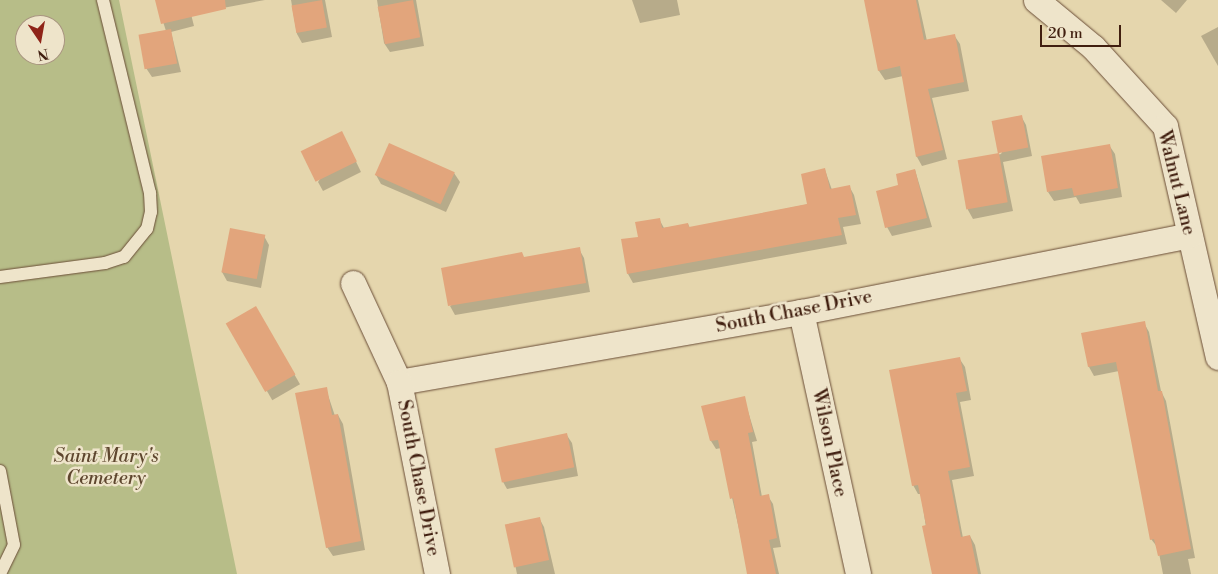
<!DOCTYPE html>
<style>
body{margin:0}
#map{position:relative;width:1218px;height:574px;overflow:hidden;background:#e5d6ad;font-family:"Libre Bodoni",serif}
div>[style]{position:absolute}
.green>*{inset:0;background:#b7bd88}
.shadow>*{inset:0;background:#0003;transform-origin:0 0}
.building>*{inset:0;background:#e2a57c;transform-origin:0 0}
.roads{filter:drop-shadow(0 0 1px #6a4d37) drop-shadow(0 0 1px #6a4d37)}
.service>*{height:12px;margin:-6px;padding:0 6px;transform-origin:6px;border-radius:6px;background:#eee4ca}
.minor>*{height:25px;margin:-12.5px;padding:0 12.5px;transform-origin:12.5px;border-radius:12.5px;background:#eee4ca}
span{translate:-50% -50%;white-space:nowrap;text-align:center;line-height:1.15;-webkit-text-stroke:5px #eee4ca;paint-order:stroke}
.street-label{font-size:19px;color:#411f10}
.park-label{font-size:19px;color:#5e462e;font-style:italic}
.north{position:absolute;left:15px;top:15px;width:50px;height:50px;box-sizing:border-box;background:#eee4ca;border:1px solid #a99580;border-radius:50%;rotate:168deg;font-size:14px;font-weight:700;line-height:20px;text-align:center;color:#411f10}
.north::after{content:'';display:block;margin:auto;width:18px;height:22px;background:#8f2418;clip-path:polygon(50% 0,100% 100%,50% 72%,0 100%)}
.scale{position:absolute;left:1040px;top:25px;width:81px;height:22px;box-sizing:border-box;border:2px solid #411f10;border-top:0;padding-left:6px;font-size:15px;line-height:18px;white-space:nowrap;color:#411f10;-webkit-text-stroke:4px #eee4ca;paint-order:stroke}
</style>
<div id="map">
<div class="green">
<div style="clip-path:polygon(evenodd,0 0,119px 0,237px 574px,0 574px,0 0,25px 25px,55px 25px,55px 55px,25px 55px,25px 25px)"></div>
</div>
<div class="shadow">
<div style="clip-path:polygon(156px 0,265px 0,191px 14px,194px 26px,171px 32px,181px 72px,152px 77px,146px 68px,166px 31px)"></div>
<div style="clip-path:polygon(291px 0,325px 0,332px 37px,302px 43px,297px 34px)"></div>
<div style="clip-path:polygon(377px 0,416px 0,424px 46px,390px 52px,384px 43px)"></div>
<div style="clip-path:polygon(632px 0,677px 0,680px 15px,640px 23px)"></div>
<div style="clip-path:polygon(865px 0,918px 0,927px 41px,954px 35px,960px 44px,969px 91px,932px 98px,947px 159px,922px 166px,917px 157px,903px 76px,885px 80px,879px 71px)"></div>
<div style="clip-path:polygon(1161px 0,1187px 0,1176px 13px)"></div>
<div style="clip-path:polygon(1218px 27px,1218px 66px,1201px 36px)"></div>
<div style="clip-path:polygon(1021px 116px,1026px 125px,1032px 156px,1003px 162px,1013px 211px,973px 219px,968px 210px,959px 163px,1001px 154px)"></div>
<div style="clip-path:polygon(346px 141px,361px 172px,323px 191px,318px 182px)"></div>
<div style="clip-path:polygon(1109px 145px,1115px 154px,1122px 197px,1080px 204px,1076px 197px,1054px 201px,1048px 192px)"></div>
<div style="clip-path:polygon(825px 170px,832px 190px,849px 186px,854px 195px,861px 224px,843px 227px,847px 244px,633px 283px,628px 274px,639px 238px,659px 219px,664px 228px,688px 224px,690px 228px,809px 204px)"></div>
<div style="clip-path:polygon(915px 170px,932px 227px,892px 236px,887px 227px,900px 186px)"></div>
<div style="clip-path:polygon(454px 173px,460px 182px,446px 212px,381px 184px,376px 175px)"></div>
<div style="clip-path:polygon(231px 229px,264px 236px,269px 245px,261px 288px,227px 281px,222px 272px)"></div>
<div style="clip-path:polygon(579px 249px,584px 258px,590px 292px,455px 315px,450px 306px,525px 258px)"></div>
<div style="left:256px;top:308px;width:88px;height:32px;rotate:60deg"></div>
<div style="clip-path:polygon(1144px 323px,1149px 332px,1161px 391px,1166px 401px,1195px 558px,1188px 559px,1191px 574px,1163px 574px,1158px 548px,1151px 539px,1119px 371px,1094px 376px,1089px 367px,1083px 334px)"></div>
<div style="clip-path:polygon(959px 358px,965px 367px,971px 400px,960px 402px,974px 476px,952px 480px,963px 538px,970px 536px,975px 545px,981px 574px,933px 574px,921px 494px,918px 494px,913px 485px)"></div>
<div style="clip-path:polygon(326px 389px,335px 416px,338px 415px,343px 424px,365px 550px,333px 556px,327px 547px)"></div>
<div style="clip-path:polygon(744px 398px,757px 441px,752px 442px,762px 497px,768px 496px,773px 504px,781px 547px,773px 548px,779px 574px,749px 574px,721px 448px,716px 449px,711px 441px,703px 407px)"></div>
<div style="clip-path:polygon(566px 434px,572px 443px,578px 476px,507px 489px,502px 480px)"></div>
<div style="clip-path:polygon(539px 518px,544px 527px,555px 574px,517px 574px,507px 525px)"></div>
</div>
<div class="building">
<div style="clip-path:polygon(155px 0,225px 0,226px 9px,161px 24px)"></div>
<div style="left:322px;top:0;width:28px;height:31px;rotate:80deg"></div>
<div style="left:413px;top:0;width:38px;height:36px;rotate:79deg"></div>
<div style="clip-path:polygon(864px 0,916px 0,924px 40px,955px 34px,964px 82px,928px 89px,943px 150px,916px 157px,900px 66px,878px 71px)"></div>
<div style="left:171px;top:29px;width:35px;height:33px;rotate:80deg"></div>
<div style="left:1022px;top:115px;width:33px;height:31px;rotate:79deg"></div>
<div style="left:342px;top:131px;width:34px;height:46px;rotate:64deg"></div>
<div style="left:389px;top:143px;width:72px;height:35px;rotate:24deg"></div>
<div style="clip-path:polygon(1110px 144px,1118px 188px,1074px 196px,1072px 188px,1047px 192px,1041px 156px)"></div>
<div style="left:999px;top:153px;width:50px;height:42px;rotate:80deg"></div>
<div style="clip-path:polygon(825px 168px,830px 189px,850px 185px,856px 215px,838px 218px,842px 235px,627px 274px,621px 239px,638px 237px,635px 222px,660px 218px,662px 228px,688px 223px,689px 227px,807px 204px,801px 174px)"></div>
<div style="clip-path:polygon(915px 169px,927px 218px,885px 228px,876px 191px,898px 185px,896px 174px)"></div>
<div style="left:230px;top:228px;width:36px;height:45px;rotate:11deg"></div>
<div style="clip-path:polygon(580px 247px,586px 283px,448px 306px,441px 268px,522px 252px,524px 257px)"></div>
<div style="left:256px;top:306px;width:79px;height:35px;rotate:60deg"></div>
<div style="clip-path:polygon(1145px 321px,1158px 391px,1162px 391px,1191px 549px,1158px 556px,1154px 539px,1150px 540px,1116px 362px,1088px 367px,1081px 333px)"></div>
<div style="clip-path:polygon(960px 357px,967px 391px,956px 393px,970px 467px,948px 471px,961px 537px,970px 535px,978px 574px,932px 574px,922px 526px,926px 525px,918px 485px,912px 486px,889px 370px)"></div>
<div style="clip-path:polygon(327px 387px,332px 415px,338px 414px,361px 541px,326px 548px,295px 393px)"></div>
<div style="clip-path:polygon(745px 396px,753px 432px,748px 433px,760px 496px,769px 494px,777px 538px,769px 540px,776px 574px,747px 574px,733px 498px,730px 499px,718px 440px,710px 441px,701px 406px)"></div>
<div style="left:567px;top:433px;width:35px;height:74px;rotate:78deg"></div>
<div style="left:540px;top:517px;width:44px;height:36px;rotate:78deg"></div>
</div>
<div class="roads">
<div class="service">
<div style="left:0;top:277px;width:106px;rotate:-7.6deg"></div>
<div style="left:105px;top:263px;width:20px;rotate:-18deg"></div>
<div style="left:124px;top:257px;width:36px;rotate:-51deg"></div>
<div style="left:147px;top:229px;width:17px;rotate:-77deg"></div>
<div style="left:151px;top:212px;width:19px;rotate:-93deg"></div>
<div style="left:150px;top:193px;width:199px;rotate:-103.7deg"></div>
<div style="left:0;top:471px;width:75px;rotate:79.3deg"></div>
<div style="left:14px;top:545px;width:32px;rotate:116deg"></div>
</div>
<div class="minor">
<div style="left:1036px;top:0;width:74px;rotate:39.5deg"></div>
<div style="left:1093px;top:47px;width:107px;rotate:47.7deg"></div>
<div style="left:1165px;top:126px;width:237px;rotate:77.1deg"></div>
<div style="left:353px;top:283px;width:109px;rotate:65.1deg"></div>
<div style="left:399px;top:382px;width:408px;rotate:-9.9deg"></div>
<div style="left:801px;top:312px;width:396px;rotate:-11.2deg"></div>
<div style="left:801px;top:312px;width:268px;rotate:77.7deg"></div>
<div style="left:399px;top:382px;width:196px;rotate:78.8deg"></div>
</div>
</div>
<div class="street-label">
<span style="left:1176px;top:183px;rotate:76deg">Walnut Lane</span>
<span style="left:794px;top:312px;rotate:-11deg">South Chase Drive</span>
<span style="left:829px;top:443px;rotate:78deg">Wilson Place</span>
<span style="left:418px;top:478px;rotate:79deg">South Chase Drive</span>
</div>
<div class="park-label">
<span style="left:106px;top:468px">Saint Mary's<br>Cemetery</span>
</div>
<div class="north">N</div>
<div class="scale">20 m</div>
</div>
